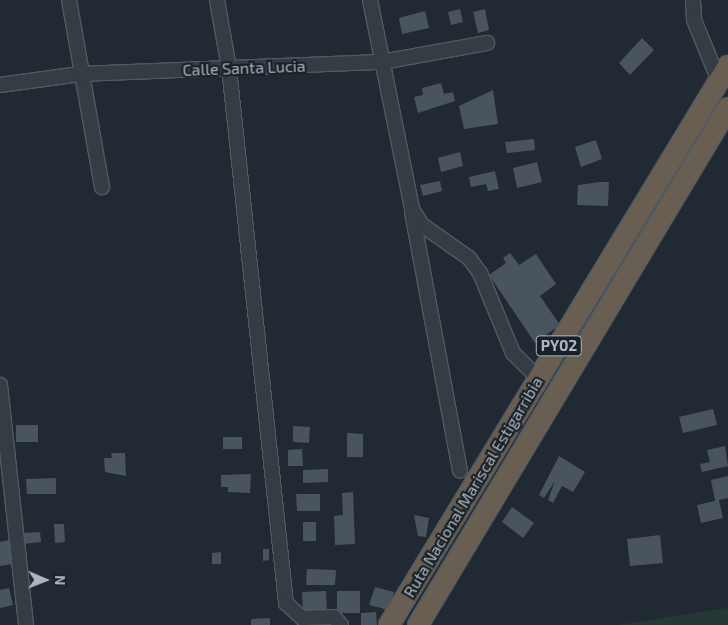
<!DOCTYPE html>
<html>
<head>
<meta charset="utf-8">
<style>
  body { margin:0 }
  #map { position:relative; width:728px; height:625px; overflow:hidden; background:#212a33; font-family:"Exo 2",sans-serif }
  div>[style] { position:absolute }
  .green>* { inset:0; background:#263836 }
  .building>* { inset:0; background:#49545f }
  .roads { filter:drop-shadow(1px 0 #515a62) drop-shadow(-1px 0 #515a62) drop-shadow(0 1px #515a62) drop-shadow(0 -1px #515a62) }
  .minor>* { height:14px; margin:-7px; padding:0 7px; transform-origin:7px; border-radius:7px; background:#343c44 }
  .highway>* { height:20px; margin:-10px; padding:0 10px; transform-origin:10px; border-radius:10px; background:#695e52 }
  span { translate:-50% -50%; white-space:nowrap; text-align:center; line-height:1.15; -webkit-text-stroke:4.5px #192128; paint-order:stroke }
  .shield-label span { padding:1px 4px; background:#192128; border:1px solid; border-radius:4px; -webkit-text-stroke-width:0 }
  .shield-label { font-size:15px; color:#aeb7c1; font-weight:700 }
  .street-label { font-size:16px; color:#aeb7c1 }
  .north { position:absolute; left:20px; top:555px; width:50px; height:50px; -webkit-text-stroke:4px #192128; paint-order:stroke; rotate:91deg; font-size:14px; font-weight:700; line-height:20px; text-align:center; color:#aeb7c1 }
  .north::after { content:''; display:block; margin:auto; width:18px; height:22px; background:#aeb7c1; clip-path:polygon(50% 0,100% 100%,50% 72%,0 100%) }
</style>
</head>
<body>
<div id="map">
  <div class="green">
    <div style="clip-path:polygon(728px 608px,728px 625px,618px 625px)"></div>
  </div>
  <div class="building">
    <div style="clip-path:polygon(460px 9px,463px 22px,451px 25px,448px 12px)"></div>
    <div style="clip-path:polygon(485px 9px,489px 30px,478px 33px,473px 12px)"></div>
    <div style="clip-path:polygon(425px 11px,429px 28px,402px 34px,399px 18px)"></div>
    <div style="clip-path:polygon(642px 38px,654px 50px,630px 75px,619px 63px)"></div>
    <div style="clip-path:polygon(441px 83px,444px 94px,453px 92px,455px 101px,418px 113px,414px 97px,423px 95px,422px 88px)"></div>
    <div style="clip-path:polygon(493px 90px,498px 124px,464px 129px,459px 106px)"></div>
    <div style="clip-path:polygon(534px 139px,535px 150px,507px 153px,505px 142px)"></div>
    <div style="clip-path:polygon(596px 140px,602px 159px,581px 167px,575px 147px)"></div>
    <div style="clip-path:polygon(460px 152px,463px 166px,441px 172px,438px 158px)"></div>
    <div style="clip-path:polygon(537px 162px,542px 182px,517px 188px,513px 168px)"></div>
    <div style="clip-path:polygon(495px 171px,499px 189px,488px 191px,486px 184px,471px 187px,469px 177px)"></div>
    <div style="clip-path:polygon(440px 181px,442px 191px,423px 196px,420px 185px)"></div>
    <div style="clip-path:polygon(600px 182px,609px 182px,608px 206px,577px 205px,578px 185px)"></div>
    <div style="clip-path:polygon(510px 253px,519px 265px,536px 254px,556px 284px,540px 296px,560px 325px,535px 343px,489px 275px,506px 263px,503px 258px)"></div>
    <div style="clip-path:polygon(713px 409px,717px 425px,683px 433px,679px 417px)"></div>
    <div style="clip-path:polygon(16px 425px,38px 425px,38px 442px,16px 442px)"></div>
    <div style="clip-path:polygon(293px 426px,310px 427px,309px 443px,293px 442px)"></div>
    <div style="clip-path:polygon(347px 433px,363px 434px,363px 457px,347px 457px)"></div>
    <div style="clip-path:polygon(223px 437px,242px 437px,242px 449px,223px 449px)"></div>
    <div style="clip-path:polygon(725px 446px,728px 466px,702px 472px,700px 464px,710px 462px,707px 450px)"></div>
    <div style="clip-path:polygon(302px 449px,303px 466px,288px 466px,288px 450px)"></div>
    <div style="clip-path:polygon(111px 453px,125px 453px,126px 476px,105px 472px,104px 458px,112px 458px)"></div>
    <div style="clip-path:polygon(559px 456px,585px 472px,573px 492px,562px 486px,553px 503px,548px 500px,555px 481px,544px 498px,539px 495px)"></div>
    <div style="clip-path:polygon(328px 469px,328px 482px,303px 483px,303px 470px)"></div>
    <div style="clip-path:polygon(251px 474px,250px 493px,228px 492px,228px 487px,221px 487px,221px 475px)"></div>
    <div style="clip-path:polygon(728px 476px,728px 498px,719px 500px,723px 518px,701px 523px,697px 505px,715px 501px,711px 480px)"></div>
    <div style="clip-path:polygon(56px 478px,56px 494px,27px 494px,26px 479px)"></div>
    <div style="clip-path:polygon(353px 492px,355px 544px,335px 545px,334px 516px,343px 515px,342px 493px)"></div>
    <div style="clip-path:polygon(296px 494px,320px 494px,320px 511px,297px 511px)"></div>
    <div style="clip-path:polygon(512px 507px,534px 523px,523px 538px,502px 522px)"></div>
    <div style="clip-path:polygon(414px 515px,429px 518px,426px 537px,418px 536px)"></div>
    <div style="clip-path:polygon(303px 522px,316px 522px,316px 541px,303px 541px)"></div>
    <div style="clip-path:polygon(54px 524px,64px 524px,65px 542px,55px 543px)"></div>
    <div style="clip-path:polygon(40px 532px,41px 542px,24px 544px,23px 533px)"></div>
    <div style="clip-path:polygon(660px 535px,663px 563px,630px 566px,627px 539px)"></div>
    <div style="clip-path:polygon(9px 540px,13px 564px,0 566px,0 542px)"></div>
    <div style="clip-path:polygon(263px 549px,269px 549px,269px 560px,263px 561px)"></div>
    <div style="clip-path:polygon(221px 552px,221px 564px,212px 564px,212px 553px)"></div>
    <div style="clip-path:polygon(307px 569px,336px 570px,335px 585px,306px 585px)"></div>
    <div style="clip-path:polygon(375px 587px,394px 592px,389px 610px,369px 605px)"></div>
    <div style="clip-path:polygon(9px 588px,13px 605px,0 608px,0 590px)"></div>
    <div style="clip-path:polygon(326px 591px,327px 613px,303px 613px,302px 592px)"></div>
    <div style="clip-path:polygon(337px 591px,360px 591px,360px 613px,337px 613px)"></div>
    <div style="clip-path:polygon(376px 612px,377px 625px,361px 625px,361px 613px)"></div>
    <div style="clip-path:polygon(270px 618px,270px 625px,251px 625px,251px 619px)"></div>
  </div>
  <div class="roads">
    <div class="minor">
      <div style="left:69px;top:0;width:190px;rotate:80deg"></div>
      <div style="left:217px;top:0;width:69px;rotate:80deg"></div>
      <div style="left:229px;top:68px;width:538px;rotate:83.92deg"></div>
      <div style="left:286px;top:603px;width:22px;rotate:43deg"></div>
      <div style="left:302px;top:618px;width:32px;rotate:-2deg"></div>
      <div style="left:334px;top:617px;width:11px;rotate:49deg"></div>
      <div style="left:370px;top:0;width:213px;rotate:78.6deg"></div>
      <div style="left:412px;top:209px;width:19px;rotate:58deg"></div>
      <div style="left:422px;top:225px;width:57px;rotate:35.1deg"></div>
      <div style="left:469px;top:258px;width:19px;rotate:54deg"></div>
      <div style="left:480px;top:273px;width:87px;rotate:67.6deg"></div>
      <div style="left:513px;top:353px;width:37px;rotate:45deg"></div>
      <div style="left:693px;top:0;width:20px;rotate:87deg"></div>
      <div style="left:694px;top:20px;width:66px;rotate:67.7deg"></div>
      <div style="left:0;top:85px;width:81px;rotate:-7.8deg"></div>
      <div style="left:80px;top:74px;width:302px;rotate:-2.3deg"></div>
      <div style="left:382px;top:62px;width:107px;rotate:-10.3deg"></div>
      <div style="left:412px;top:212px;width:263px;rotate:79.5deg"></div>
      <div style="left:0;top:385px;width:241px;rotate:83.8deg"></div>
    </div>
    <div class="highway">
      <div style="left:389px;top:625px;width:654px;rotate:-58.77deg"></div>
      <div style="left:418px;top:625px;width:603px;rotate:-59.05deg"></div>
    </div>
  </div>
  <div class="shield-label">
    <span style="left:559px;top:346px">PY02</span>
  </div>
  <div class="street-label">
    <span style="left:244px;top:68px;rotate:-2deg">Calle Santa Lucia</span>
    <span style="left:473px;top:487px;rotate:-59deg">Ruta Nacional Mariscal Estigarribia</span>
  </div>
  <div class="north">N</div>
</div>
</body>
</html>
